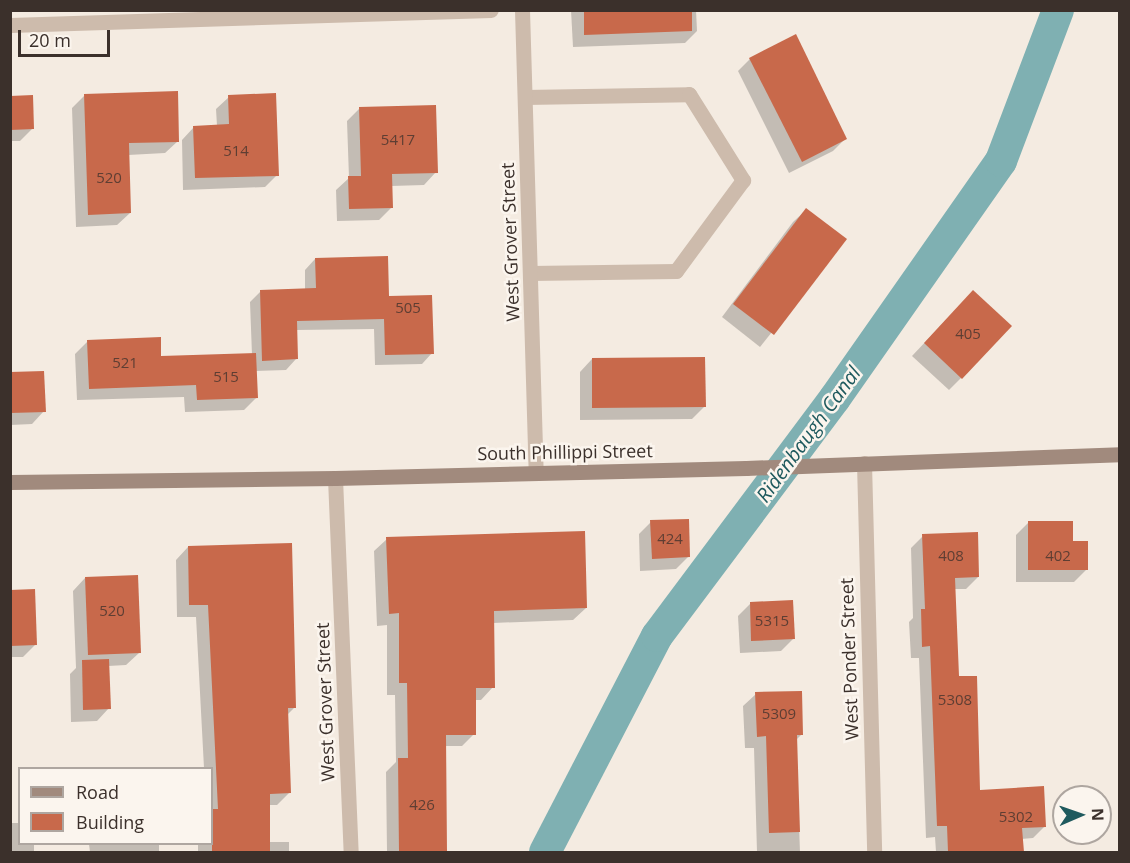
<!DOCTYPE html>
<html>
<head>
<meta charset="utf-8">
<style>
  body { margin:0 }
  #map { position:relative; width:1130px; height:863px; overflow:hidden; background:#f4ebe1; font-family:"Open Sans",sans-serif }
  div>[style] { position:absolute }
  .shadow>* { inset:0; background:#0003 }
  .canal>* { height:32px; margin:-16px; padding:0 16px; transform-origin:16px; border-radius:16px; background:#7fb0b2 }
  .building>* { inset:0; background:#c8694b }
  .lane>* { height:15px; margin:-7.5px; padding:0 7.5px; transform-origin:7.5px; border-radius:7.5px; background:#cdbbac }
  .street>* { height:15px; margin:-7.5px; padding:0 7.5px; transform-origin:7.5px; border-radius:7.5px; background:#cdbbac }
  .secondary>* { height:15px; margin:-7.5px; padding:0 7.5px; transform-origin:7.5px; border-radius:7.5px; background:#a18a7d }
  span { translate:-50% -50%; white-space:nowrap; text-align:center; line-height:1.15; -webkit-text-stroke:5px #fbf5ee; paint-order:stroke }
  .number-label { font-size:15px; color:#5e3e33 }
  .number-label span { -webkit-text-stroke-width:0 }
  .street-label { font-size:18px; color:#3b302b }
  .water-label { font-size:20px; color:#1f5a5e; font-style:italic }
  .frame { position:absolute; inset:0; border:12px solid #3b302b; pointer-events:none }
  .legend { position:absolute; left:18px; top:767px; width:195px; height:78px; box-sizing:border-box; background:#fbf5ee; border:2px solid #aea6a0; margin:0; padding:8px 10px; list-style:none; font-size:18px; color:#3b302b }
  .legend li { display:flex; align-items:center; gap:12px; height:30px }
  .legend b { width:30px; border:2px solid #aea6a0 }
  .north { position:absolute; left:1052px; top:785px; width:60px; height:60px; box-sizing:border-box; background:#fbf5ee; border:2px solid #aea6a0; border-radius:50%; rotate:88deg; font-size:16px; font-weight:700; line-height:24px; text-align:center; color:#3b302b }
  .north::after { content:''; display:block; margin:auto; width:21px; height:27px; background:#1f5a5e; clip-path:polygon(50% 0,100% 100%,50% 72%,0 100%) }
  .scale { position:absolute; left:18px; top:30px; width:92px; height:27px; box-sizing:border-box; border:3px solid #3b302b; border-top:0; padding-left:8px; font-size:18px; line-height:21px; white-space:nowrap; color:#3b302b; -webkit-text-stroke:4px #fbf5ee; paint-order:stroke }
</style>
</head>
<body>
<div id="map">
  <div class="shadow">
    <div style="clip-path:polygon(571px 10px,696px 10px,697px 31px,685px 43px,573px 47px)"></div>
    <div style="clip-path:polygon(750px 59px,845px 139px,833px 151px,789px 173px,738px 71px)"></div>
    <div style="clip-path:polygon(85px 95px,178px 141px,165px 153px,128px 155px,130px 213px,117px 225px,76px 227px,72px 108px)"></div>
    <div style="clip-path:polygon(229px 97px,277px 175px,265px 187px,183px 190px,182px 140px,194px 127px,217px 126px,216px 109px)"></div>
    <div style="clip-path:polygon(10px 98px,33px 128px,20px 141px,10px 141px)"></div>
    <div style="clip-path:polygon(359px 109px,436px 172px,424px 185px,391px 186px,392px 207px,379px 220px,337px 221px,336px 190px,349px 178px,347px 121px)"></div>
    <div style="clip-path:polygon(806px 210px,845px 240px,760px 347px,722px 317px,793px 222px)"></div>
    <div style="clip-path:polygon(315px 259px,388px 297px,432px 353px,422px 364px,375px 365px,374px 329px,296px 330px,296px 359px,286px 370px,255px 371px,256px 398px,244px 410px,185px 412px,184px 397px,77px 400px,75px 354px,88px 341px,160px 358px,252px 355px,250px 302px,261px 291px,305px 290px,305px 270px)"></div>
    <div style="clip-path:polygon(961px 304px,961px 378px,949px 390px,912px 356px)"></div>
    <div style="clip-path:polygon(592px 359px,704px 407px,692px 419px,580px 420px,580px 372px)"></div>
    <div style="clip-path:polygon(10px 374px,44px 411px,32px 424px,10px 425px)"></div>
    <div style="clip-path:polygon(651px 522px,688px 557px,676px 569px,640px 571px,639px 534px)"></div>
    <div style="clip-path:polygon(1028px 523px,1071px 543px,1087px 569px,1074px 582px,1016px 582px,1016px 535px)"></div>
    <div style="clip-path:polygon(923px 536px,978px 577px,966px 589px,954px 589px,957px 678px,978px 792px,1045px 826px,1033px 838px,1021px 839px,1022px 852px,936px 852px,935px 837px,926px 838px,919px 658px,911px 658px,909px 622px,913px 618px,911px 548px)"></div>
    <div style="clip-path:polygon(387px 539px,586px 608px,573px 620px,493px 623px,493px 687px,481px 700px,474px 700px,474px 734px,462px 746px,444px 746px,446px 852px,387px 852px,386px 772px,396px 762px,395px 695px,387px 695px,387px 625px,377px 626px,374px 551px)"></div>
    <div style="clip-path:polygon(188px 547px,294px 708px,287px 715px,290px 792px,277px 805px,269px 805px,269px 842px,289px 842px,289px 852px,198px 852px,198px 844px,212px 844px,212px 768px,204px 768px,196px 617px,177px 617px,176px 560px)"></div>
    <div style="clip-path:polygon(85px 578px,139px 653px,126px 665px,108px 666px,109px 708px,97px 721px,71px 722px,70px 674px,76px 668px,73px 591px)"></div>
    <div style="clip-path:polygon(10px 591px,36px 644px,23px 657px,10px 657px)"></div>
    <div style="clip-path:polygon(751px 603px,793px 639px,781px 651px,740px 653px,738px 616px)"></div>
    <div style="clip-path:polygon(756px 694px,802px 734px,796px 740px,800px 852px,757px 852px,754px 748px,745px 748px,743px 706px)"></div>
    <div style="clip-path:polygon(10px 823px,20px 823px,20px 844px,34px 844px,34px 852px,10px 852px)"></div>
    <div style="clip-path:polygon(89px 844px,159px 844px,159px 852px,90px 852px)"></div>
  </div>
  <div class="canal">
    <div style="left:545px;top:852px;width:243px;rotate:-62.6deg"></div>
    <div style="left:657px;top:636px;width:297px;rotate:-53.2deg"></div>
    <div style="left:835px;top:398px;width:289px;rotate:-55deg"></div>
    <div style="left:1001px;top:161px;width:161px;rotate:-69.3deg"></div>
  </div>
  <div class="building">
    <div style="clip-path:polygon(584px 10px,692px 10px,692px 31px,584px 35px)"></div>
    <div style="clip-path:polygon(796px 34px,847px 139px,802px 162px,749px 58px)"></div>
    <div style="clip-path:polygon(178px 91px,179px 142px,129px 143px,131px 213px,88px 215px,84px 94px)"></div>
    <div style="clip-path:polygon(276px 93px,279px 176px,195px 178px,193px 126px,229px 124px,228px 95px)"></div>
    <div style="clip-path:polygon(33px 95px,34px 129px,10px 130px,10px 96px)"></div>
    <div style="clip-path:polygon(436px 105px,438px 173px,392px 174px,393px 208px,349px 209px,348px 176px,361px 176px,359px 107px)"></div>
    <div style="clip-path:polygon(806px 208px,847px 239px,774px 335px,733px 304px)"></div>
    <div style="clip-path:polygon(388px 256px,389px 296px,432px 295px,434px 354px,385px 355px,384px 319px,297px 321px,298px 359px,262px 361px,260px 290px,316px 288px,315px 258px)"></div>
    <div style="clip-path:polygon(973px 290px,1012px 326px,962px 379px,924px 343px)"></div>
    <div style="clip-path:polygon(161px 337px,161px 356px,256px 353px,258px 398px,197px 400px,196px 385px,89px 389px,87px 340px)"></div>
    <div style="clip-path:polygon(705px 357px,706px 407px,592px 408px,592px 358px)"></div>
    <div style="clip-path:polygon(44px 371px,46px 412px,10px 413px,10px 372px)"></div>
    <div style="clip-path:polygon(689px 519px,690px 557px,652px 559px,650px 520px)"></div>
    <div style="clip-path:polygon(1028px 521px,1073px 521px,1073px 541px,1088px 541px,1088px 570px,1028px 570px)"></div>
    <div style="clip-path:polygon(585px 531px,587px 608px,494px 611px,495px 688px,476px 688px,476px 735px,446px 735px,447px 852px,399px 852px,398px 758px,408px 758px,407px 683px,399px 683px,399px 613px,389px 614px,386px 537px)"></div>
    <div style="clip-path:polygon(978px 532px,979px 577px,955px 578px,959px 676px,977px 676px,980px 790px,1044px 786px,1046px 827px,1022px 828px,1024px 852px,948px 852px,947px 826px,937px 826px,930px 646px,922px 647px,921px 609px,925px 609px,922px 534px)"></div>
    <div style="clip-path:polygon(292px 543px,296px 708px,288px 708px,291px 793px,270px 794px,270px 852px,212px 852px,212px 809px,218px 809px,208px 605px,189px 605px,188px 546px)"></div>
    <div style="clip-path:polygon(138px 575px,141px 653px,88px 655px,85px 577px)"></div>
    <div style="clip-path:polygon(35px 589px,37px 645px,10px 646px,10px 590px)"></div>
    <div style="clip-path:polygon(793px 600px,795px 639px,751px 641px,750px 602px)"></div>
    <div style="clip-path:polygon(109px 659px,111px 709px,83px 710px,82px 660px)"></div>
    <div style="clip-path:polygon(802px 691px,803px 735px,797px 735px,800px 832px,769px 833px,766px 736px,757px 737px,755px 692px)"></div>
  </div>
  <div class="lane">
    <div style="left:525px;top:97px;width:164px;rotate:-1deg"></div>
    <div style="left:689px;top:94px;width:102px;rotate:57.9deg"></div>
    <div style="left:743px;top:180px;width:113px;rotate:126.4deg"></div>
    <div style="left:676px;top:271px;width:146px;rotate:179.2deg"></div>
  </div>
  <div class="street">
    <div style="left:522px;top:10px;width:462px;rotate:88.3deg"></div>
    <div style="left:10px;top:25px;width:481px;rotate:-1.8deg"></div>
    <div style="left:864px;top:463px;width:389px;rotate:88.5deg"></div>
    <div style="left:335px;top:478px;width:374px;rotate:87.6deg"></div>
  </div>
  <div class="secondary">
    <div style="left:10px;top:482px;width:325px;rotate:-0.7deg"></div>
    <div style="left:335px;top:478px;width:411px;rotate:-1.4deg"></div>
    <div style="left:746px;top:468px;width:374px;rotate:-2.1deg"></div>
  </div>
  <div class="number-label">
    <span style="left:398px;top:140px">5417</span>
    <span style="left:236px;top:151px">514</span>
    <span style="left:109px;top:178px">520</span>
    <span style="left:408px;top:308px">505</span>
    <span style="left:968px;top:334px">405</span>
    <span style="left:125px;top:363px">521</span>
    <span style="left:226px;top:377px">515</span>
    <span style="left:670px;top:539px">424</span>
    <span style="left:951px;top:556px">408</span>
    <span style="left:1058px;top:556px">402</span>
    <span style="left:112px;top:611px">520</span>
    <span style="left:772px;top:621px">5315</span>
    <span style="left:955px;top:700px">5308</span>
    <span style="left:779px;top:714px">5309</span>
    <span style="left:422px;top:805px">426</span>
    <span style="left:1016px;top:817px">5302</span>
  </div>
  <div class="street-label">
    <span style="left:510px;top:242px;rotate:-92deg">West Grover Street</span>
    <span style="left:565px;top:452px;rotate:-1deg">South Phillippi Street</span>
    <span style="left:849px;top:659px;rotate:-92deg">West Ponder Street</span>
    <span style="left:325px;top:702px;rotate:-92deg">West Grover Street</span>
  </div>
  <div class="water-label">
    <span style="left:808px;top:434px;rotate:-54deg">Ridenbaugh Canal</span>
  </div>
  <div class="frame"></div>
  <ul class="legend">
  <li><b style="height:8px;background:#a18a7d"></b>Road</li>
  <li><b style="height:16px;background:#c8694b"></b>Building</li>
  </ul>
  <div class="north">N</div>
  <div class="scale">20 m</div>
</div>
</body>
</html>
